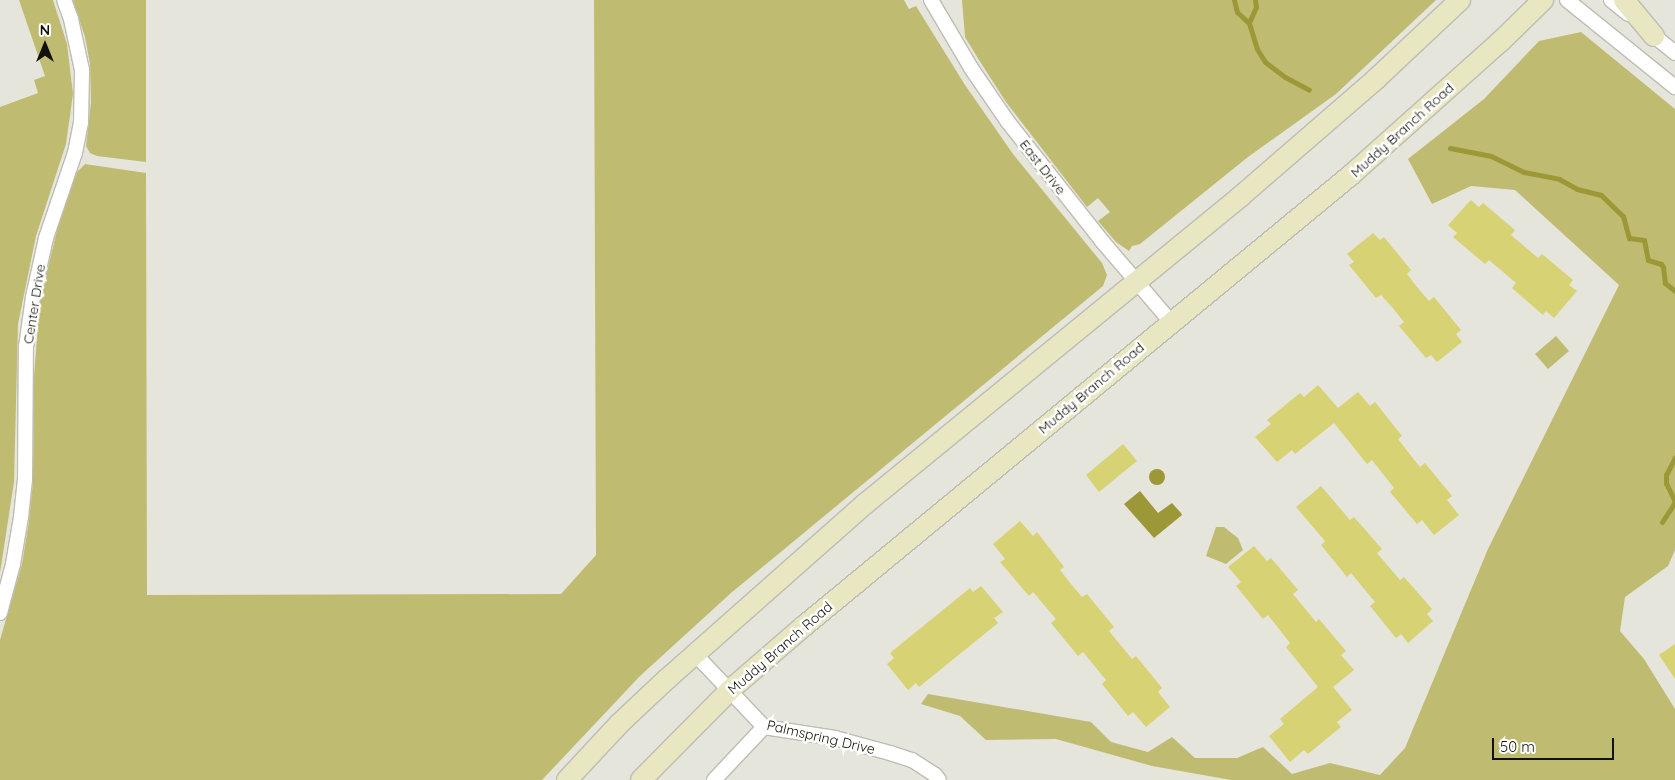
<!DOCTYPE html>
<html>
<head>
<meta charset="utf-8">
<style>
  body { margin:0 }
  #map { position:relative; width:1675px; height:780px; overflow:hidden; background:#e5e5dc; font-family:Quicksand,sans-serif }
  div>[style] { position:absolute }
  .green>* { inset:0; background:#bfbc71 }
  .water>* { inset:0; background:#9d9837 }
  .round { border-radius:50% }
  .stream>* { height:5px; margin:-2.5px; padding:0 2.5px; transform-origin:2.5px; border-radius:2.5px; background:#9d9837 }
  .building>* { inset:0; background:#d7d273 }
  .roads { filter:drop-shadow(1px 0 #bdbdb4) drop-shadow(-1px 0 #bdbdb4) drop-shadow(0 1px #bdbdb4) drop-shadow(0 -1px #bdbdb4) }
  .street>* { height:14px; margin:-7px; padding:0 7px; transform-origin:7px; border-radius:7px; background:#fff }
  .secondary>* { height:20px; margin:-10px; padding:0 10px; transform-origin:10px; border-radius:10px; background:#e9e7c1 }
  span { translate:-50% -50%; white-space:nowrap; text-align:center; line-height:1.15; -webkit-text-stroke:5px #fffffe; paint-order:stroke }
  .street-label { font-size:14px; color:#10100d }
  .north { position:absolute; left:20px; top:20px; width:50px; height:50px; -webkit-text-stroke:4px #fffffe; paint-order:stroke; rotate:0deg; font-size:14px; font-weight:700; line-height:20px; text-align:center; color:#10100d }
  .north::after { content:''; display:block; margin:auto; width:18px; height:22px; background:#10100d; clip-path:polygon(50% 0,100% 100%,50% 72%,0 100%) }
  .scale { position:absolute; left:1492px; top:738px; width:122px; height:22px; box-sizing:border-box; border:2px solid #10100d; border-top:0; padding-left:6px; font-size:15px; line-height:18px; white-space:nowrap; color:#10100d; -webkit-text-stroke:4px #fffffe; paint-order:stroke }
</style>
</head>
<body>
<div id="map">
  <div class="green">
    <div style="clip-path:polygon(19px 0,53px 0,67px 44px,73px 94px,66px 144px,36px 236px,18px 324px,14px 482px,0 573px,0 107px,38px 93px,34px 80px,45px 76px)"></div>
    <div style="clip-path:polygon(73px 0,146px 0,146px 162px,97px 156px,90px 153px,86px 146px,91px 102px,90px 64px,85px 37px)"></div>
    <div style="clip-path:polygon(594px 0,904px 0,909px 9px,916px 6px,965px 85px,1013px 154px,1102px 263px,1107px 275px,1103px 286px,731px 593px,640px 676px,542px 780px,0 780px,0 640px,22px 564px,29px 521px,33px 482px,34px 376px,40px 301px,59px 222px,76px 173px,85px 164px,146px 173px,147px 595px,561px 594px,596px 555px)"></div>
    <div style="clip-path:polygon(962px 0,1436px 0,1336px 94px,1248px 157px,1140px 244px,1132px 246px,1129px 251px,1116px 242px,1098px 221px,1110px 212px,1098px 198px,1087px 207px,1006px 102px,979px 60px,965px 37px)"></div>
    <div style="clip-path:polygon(1581px 32px,1675px 109px,1675px 550px,1668px 566px,1625px 597px,1620px 631px,1644px 659px,1675px 709px,1675px 780px,1231px 780px,1152px 766px,1056px 739px,986px 740px,960px 716px,921px 704px,928px 694px,1091px 722px,1111px 742px,1148px 752px,1172px 737px,1195px 758px,1237px 758px,1263px 747px,1292px 774px,1330px 763px,1380px 775px,1405px 748px,1488px 549px,1619px 285px,1515px 190px,1471px 186px,1432px 204px,1408px 159px,1484px 99px,1539px 41px)"></div>
    <div style="clip-path:polygon(1556px 336px,1569px 351px,1548px 369px,1535px 354px)"></div>
    <div style="clip-path:polygon(1216px 527px,1224px 527px,1238px 538px,1243px 550px,1226px 564px,1206px 556px)"></div>
  </div>
  <div class="water">
    <div class="round" style="left:1149px;top:469px;width:16px;height:16px"></div>
    <div style="clip-path:polygon(1140px 491px,1158px 513px,1172px 503px,1181px 513px,1182px 515px,1154px 538px,1124px 504px)"></div>
  </div>
  <div class="stream">
    <div style="left:1234px;top:0;width:12px;rotate:76deg"></div>
    <div style="left:1237px;top:12px;width:16px;rotate:43deg"></div>
    <div style="left:1255px;top:0;width:7px;rotate:82deg"></div>
    <div style="left:1256px;top:7px;width:17px;rotate:114deg"></div>
    <div style="left:1249px;top:23px;width:27px;rotate:73deg"></div>
    <div style="left:1257px;top:49px;width:15px;rotate:58deg"></div>
    <div style="left:1265px;top:62px;width:25px;rotate:37deg"></div>
    <div style="left:1285px;top:77px;width:27px;rotate:28deg"></div>
    <div style="left:1450px;top:148px;width:42px;rotate:11deg"></div>
    <div style="left:1491px;top:156px;width:37px;rotate:26deg"></div>
    <div style="left:1524px;top:172px;width:36px;rotate:11deg"></div>
    <div style="left:1559px;top:179px;width:21px;rotate:29deg"></div>
    <div style="left:1577px;top:189px;width:25px;rotate:14deg"></div>
    <div style="left:1601px;top:195px;width:30px;rotate:44deg"></div>
    <div style="left:1623px;top:216px;width:23px;rotate:75deg"></div>
    <div style="left:1629px;top:238px;width:15px;rotate:8deg"></div>
    <div style="left:1644px;top:240px;width:20px;rotate:79deg"></div>
    <div style="left:1648px;top:260px;width:14px;rotate:17deg"></div>
    <div style="left:1661px;top:264px;width:4px;rotate:56deg"></div>
    <div style="left:1663px;top:267px;width:16px;rotate:83deg"></div>
    <div style="left:1665px;top:283px;width:13px;rotate:39deg"></div>
    <div style="left:1662px;top:522px;width:24px;rotate:-57deg"></div>
    <div style="left:1675px;top:502px;width:21px;rotate:-115deg"></div>
    <div style="left:1666px;top:483px;width:8px;rotate:-90deg"></div>
    <div style="left:1666px;top:475px;width:20px;rotate:-63deg"></div>
  </div>
  <div class="building">
    <div style="clip-path:polygon(1471px 200px,1479px 207px,1483px 203px,1515px 230px,1511px 235px,1524px 246px,1538px 258px,1542px 254px,1573px 280px,1569px 285px,1577px 291px,1554px 318px,1546px 311px,1543px 315px,1512px 288px,1516px 283px,1489px 260px,1485px 264px,1453px 237px,1457px 233px,1448px 225px)"></div>
    <div style="clip-path:polygon(1373px 233px,1380px 240px,1384px 237px,1411px 270px,1407px 274px,1417px 287px,1429px 301px,1434px 297px,1461px 330px,1456px 334px,1462px 342px,1437px 362px,1431px 355px,1426px 358px,1399px 326px,1404px 322px,1392px 307px,1381px 295px,1376px 298px,1349px 265px,1354px 262px,1347px 254px)"></div>
    <div style="clip-path:polygon(1318px 385px,1338px 408px,1358px 392px,1370px 406px,1375px 402px,1402px 436px,1398px 439px,1408px 452px,1420px 467px,1425px 463px,1452px 496px,1447px 500px,1459px 515px,1434px 535px,1422px 520px,1417px 524px,1390px 492px,1394px 488px,1372px 460px,1367px 464px,1334px 423px,1295px 454px,1292px 450px,1277px 462px,1255px 437px,1271px 424px,1267px 420px,1300px 393px,1304px 397px)"></div>
    <div style="clip-path:polygon(1123px 444px,1137px 461px,1099px 492px,1086px 475px)"></div>
    <div style="clip-path:polygon(1321px 486px,1350px 520px,1354px 517px,1382px 549px,1377px 553px,1400px 580px,1404px 577px,1432px 609px,1427px 614px,1433px 621px,1408px 643px,1401px 634px,1396px 638px,1370px 606px,1375px 602px,1351px 573px,1347px 577px,1321px 545px,1325px 541px,1296px 507px)"></div>
    <div style="clip-path:polygon(1020px 521px,1033px 536px,1037px 532px,1064px 567px,1060px 570px,1071px 584px,1082px 597px,1087px 594px,1114px 627px,1109px 631px,1132px 659px,1136px 656px,1162px 688px,1158px 692px,1170px 707px,1146px 727px,1133px 712px,1128px 716px,1102px 684px,1106px 680px,1083px 652px,1078px 656px,1051px 623px,1056px 619px,1033px 592px,1029px 596px,1000px 562px,1005px 559px,993px 544px)"></div>
    <div style="clip-path:polygon(1254px 546px,1267px 561px,1271px 558px,1298px 590px,1293px 594px,1316px 622px,1319px 619px,1346px 651px,1341px 655px,1354px 670px,1333px 687px,1352px 710px,1337px 722px,1341px 727px,1308px 754px,1304px 750px,1290px 762px,1269px 736px,1284px 724px,1280px 719px,1318px 687px,1286px 647px,1290px 643px,1268px 615px,1263px 619px,1236px 586px,1241px 582px,1228px 567px)"></div>
    <div style="clip-path:polygon(981px 586px,1003px 612px,994px 618px,998px 623px,919px 687px,916px 683px,908px 690px,887px 664px,894px 658px,890px 653px,970px 588px,973px 592px)"></div>
    <div style="clip-path:polygon(1675px 644px,1675px 679px,1659px 655px)"></div>
  </div>
  <div class="roads">
    <div class="street">
      <div style="left:931px;top:0;width:79px;rotate:59.5deg"></div>
      <div style="left:971px;top:68px;width:65px;rotate:55.6deg"></div>
      <div style="left:1008px;top:122px;width:152px;rotate:51.7deg"></div>
      <div style="left:1102px;top:241px;width:106px;rotate:49.6deg"></div>
      <div style="left:1567px;top:0;width:139px;rotate:38.9deg"></div>
      <div style="left:1611px;top:0;width:22px;rotate:39deg"></div>
      <div style="left:1648px;top:31px;width:35px;rotate:39deg"></div>
      <div style="left:0;top:613px;width:51px;rotate:-75.1deg"></div>
      <div style="left:13px;top:564px;width:48px;rotate:-80.3deg"></div>
      <div style="left:21px;top:517px;width:38px;rotate:-84deg"></div>
      <div style="left:25px;top:479px;width:132px;rotate:-89.6deg"></div>
      <div style="left:26px;top:347px;width:50px;rotate:-82deg"></div>
      <div style="left:33px;top:297px;width:60px;rotate:-77.6deg"></div>
      <div style="left:46px;top:238px;width:90px;rotate:-71.2deg"></div>
      <div style="left:75px;top:153px;width:31px;rotate:-79deg"></div>
      <div style="left:81px;top:123px;width:53px;rotate:-88.9deg"></div>
      <div style="left:82px;top:70px;width:52px;rotate:-102.2deg"></div>
      <div style="left:71px;top:19px;width:20px;rotate:-110deg"></div>
      <div style="left:695px;top:654px;width:100px;rotate:46.6deg"></div>
      <div style="left:764px;top:727px;width:72px;rotate:8.8deg"></div>
      <div style="left:835px;top:738px;width:57px;rotate:15.3deg"></div>
      <div style="left:890px;top:753px;width:23px;rotate:18deg"></div>
      <div style="left:912px;top:760px;width:27px;rotate:33deg"></div>
      <div style="left:935px;top:775px;width:6px;rotate:51deg"></div>
      <div style="left:714px;top:780px;width:73px;rotate:-46.7deg"></div>
    </div>
    <div class="secondary">
      <div style="left:1624px;top:0;width:47px;rotate:50.2deg"></div>
      <div style="left:567px;top:780px;width:76px;rotate:-47.1deg"></div>
      <div style="left:619px;top:724px;width:66px;rotate:-43.2deg"></div>
      <div style="left:667px;top:679px;width:264px;rotate:-41.5deg"></div>
      <div style="left:865px;top:504px;width:486px;rotate:-39.3deg"></div>
      <div style="left:1241px;top:196px;width:180px;rotate:-40.9deg"></div>
      <div style="left:1377px;top:78px;width:114px;rotate:-43.2deg"></div>
      <div style="left:641px;top:780px;width:127px;rotate:-45.3deg"></div>
      <div style="left:730px;top:690px;width:98px;rotate:-40.9deg"></div>
      <div style="left:804px;top:626px;width:709px;rotate:-39.51deg"></div>
      <div style="left:1351px;top:175px;width:201px;rotate:-41.8deg"></div>
      <div style="left:1501px;top:41px;width:59px;rotate:-44.3deg"></div>
    </div>
  </div>
  <div class="street-label">
    <span style="left:1402px;top:130px;rotate:-42deg">Muddy Branch Road</span>
    <span style="left:1043px;top:167px;rotate:52deg">East Drive</span>
    <span style="left:34px;top:304px;rotate:-81deg">Center Drive</span>
    <span style="left:1091px;top:388px;rotate:-40deg">Muddy Branch Road</span>
    <span style="left:780px;top:648px;rotate:-41deg">Muddy Branch Road</span>
    <span style="left:821px;top:737px;rotate:13deg">Palmspring Drive</span>
  </div>
  <div class="north">N</div>
  <div class="scale">50 m</div>
</div>
</body>
</html>
